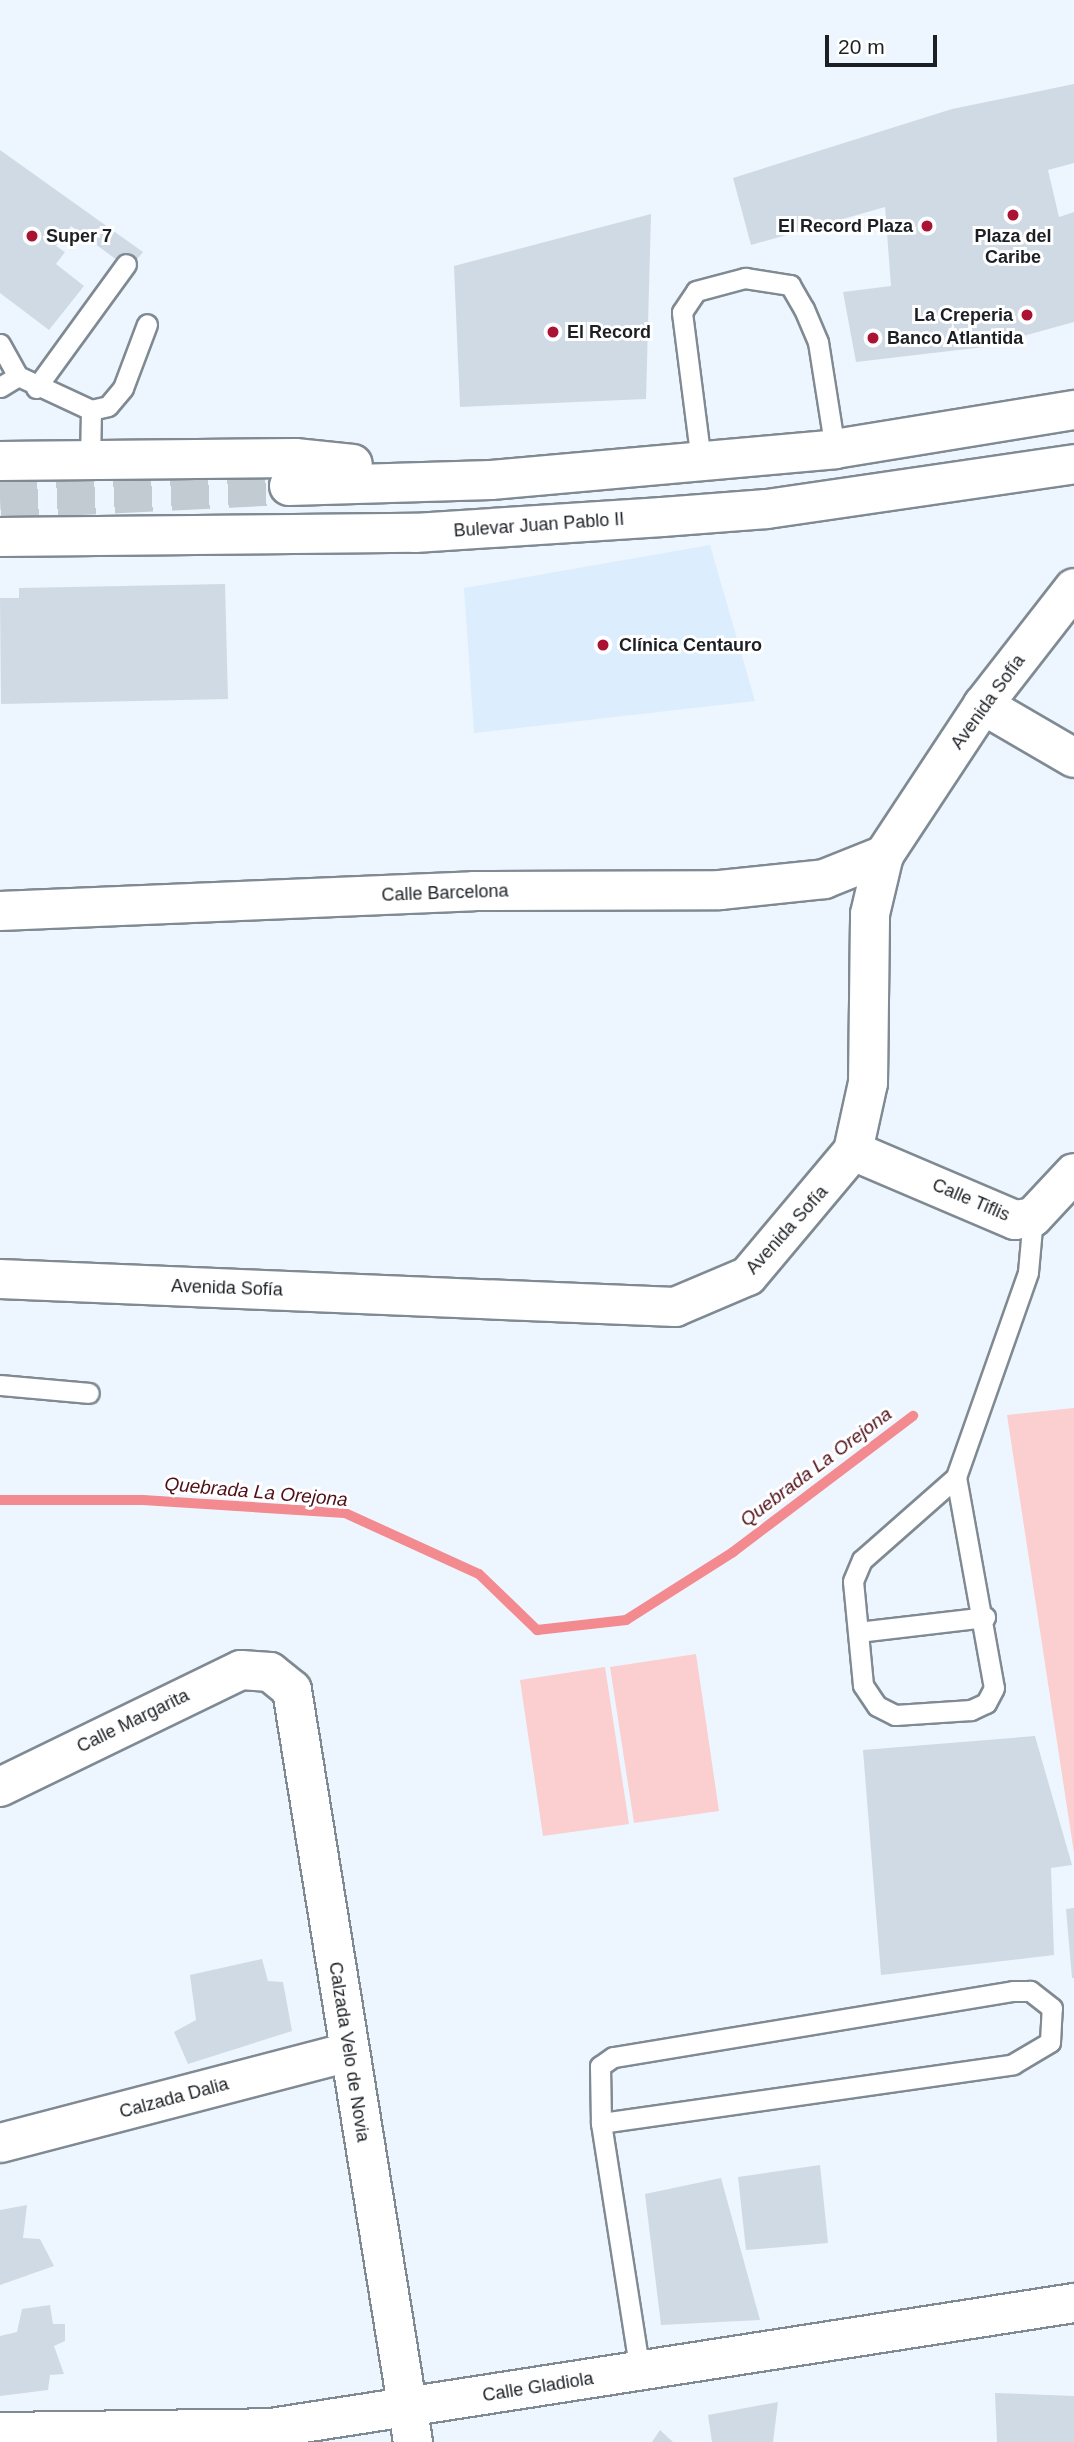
<!DOCTYPE html>
<html>
<head>
<meta charset="utf-8">
<style>
  body { margin:0 }
  #map { position:relative; width:1074px; height:2442px; overflow:hidden; background:#edf6fe; font-family:Arial,sans-serif }
  div>[style] { position:absolute }
  .built>* { inset:0; background:#dcedfd }
  .green>* { inset:0; background:#fbcecf }
  .stream>* { height:10px; margin:-5px; padding:0 5px; transform-origin:5px; border-radius:5px; background:#f38a8f }
  .building>* { inset:0; background:#cfdae5 }
  .primary-tunnel>* { height:38px; margin-top:-19px; transform-origin:0; background:repeating-linear-gradient(90deg,#c3cbd2 0 38px,transparent 0 57px) }
  .roads { filter:drop-shadow(2px 0 #808a93) drop-shadow(-2px 0 #808a93) drop-shadow(0 2px #808a93) drop-shadow(0 -2px #808a93) }
  .service>* { height:19px; margin:-9.5px; padding:0 9.5px; transform-origin:9.5px; border-radius:9.5px; background:#fff }
  .minor>* { height:38px; margin:-19px; padding:0 19px; transform-origin:19px; border-radius:19px; background:#fff }
  .primary>* { height:38px; margin:-19px; padding:0 19px; transform-origin:19px; border-radius:19px; background:#fff }
  .dots>* { width:19px; height:19px; translate:-50% -50%; box-sizing:border-box; border:4px solid #fff; border-radius:50% }
  span { translate:-50% -50%; white-space:nowrap; text-align:center; line-height:1.15; -webkit-text-stroke:6px #fff; paint-order:stroke }
  .poi-label { font-size:18px; color:#1c2024; font-weight:700 }
  .right { translate:-100% -50%; text-align:right }
  .left { translate:0 -50%; text-align:left }
  .street-label { font-size:18px; color:#1c2024 }
  .water-label { font-size:19px; color:#500f19; font-style:italic }
  .scale { position:absolute; left:825px; top:35px; width:112px; height:32px; box-sizing:border-box; border:4px solid #1c2024; border-top:0; padding-left:9px; font-size:21px; line-height:24px; white-space:nowrap; color:#1c2024; -webkit-text-stroke:5px #fff; paint-order:stroke }
</style>
</head>
<body>
<div id="map">
  <div class="built">
    <div style="clip-path:polygon(710px 545px,755px 701px,474px 733px,464px 588px)"></div>
  </div>
  <div class="green">
    <div style="clip-path:polygon(1074px 1408px,1074px 1853px,1007px 1415px)"></div>
    <div style="clip-path:polygon(696px 1654px,719px 1811px,634px 1823px,610px 1667px)"></div>
    <div style="clip-path:polygon(605px 1667px,629px 1824px,543px 1836px,520px 1680px)"></div>
  </div>
  <div class="stream">
    <div style="left:0;top:1500px;width:143px"></div>
    <div style="left:143px;top:1500px;width:202px;rotate:3.7deg"></div>
    <div style="left:345px;top:1513px;width:147px;rotate:24.5deg"></div>
    <div style="left:479px;top:1574px;width:81px;rotate:44deg"></div>
    <div style="left:537px;top:1630px;width:90px;rotate:-6.4deg"></div>
    <div style="left:626px;top:1620px;width:127px;rotate:-32.4deg"></div>
    <div style="left:733px;top:1552px;width:226px;rotate:-37.1deg"></div>
  </div>
  <div class="building">
    <div style="clip-path:polygon(1074px 84px,1074px 163px,1048px 170px,1059px 217px,1074px 212px,1074px 322px,984px 347px,856px 362px,843px 292px,891px 286px,885px 207px,751px 245px,733px 178px,952px 109px)"></div>
    <div style="clip-path:polygon(0 150px,143px 252px,129px 269px,71px 226px,56px 246px,65px 252px,56px 264px,84px 286px,49px 330px,0 293px)"></div>
    <div style="clip-path:polygon(651px 214px,646px 399px,460px 407px,454px 266px)"></div>
    <div style="clip-path:polygon(225px 584px,228px 699px,1px 704px,0 598px,19px 598px,19px 588px)"></div>
    <div style="clip-path:polygon(1035px 1736px,1072px 1865px,1051px 1868px,1054px 1955px,881px 1975px,863px 1750px)"></div>
    <div style="clip-path:polygon(1074px 1908px,1074px 1978px,1072px 1978px,1066px 1909px)"></div>
    <div style="clip-path:polygon(262px 1959px,268px 1981px,283px 1982px,292px 2031px,188px 2064px,174px 2032px,196px 2020px,190px 1975px)"></div>
    <div style="clip-path:polygon(820px 2165px,828px 2243px,746px 2250px,738px 2177px)"></div>
    <div style="clip-path:polygon(721px 2178px,760px 2320px,661px 2325px,645px 2194px)"></div>
    <div style="clip-path:polygon(27px 2205px,23px 2238px,40px 2239px,54px 2266px,0 2285px,0 2210px)"></div>
    <div style="clip-path:polygon(50px 2305px,53px 2324px,65px 2324px,65px 2341px,54px 2346px,64px 2374px,50px 2375px,48px 2390px,0 2396px,0 2336px,17px 2332px,22px 2309px)"></div>
    <div style="clip-path:polygon(995px 2393px,1074px 2396px,1074px 2442px,997px 2442px)"></div>
    <div style="clip-path:polygon(778px 2402px,773px 2442px,712px 2442px,708px 2415px)"></div>
    <div style="clip-path:polygon(660px 2430px,673px 2442px,652px 2442px)"></div>
  </div>
  <div class="primary-tunnel">
    <div style="left:0;top:500px;width:289px;rotate:-2.8deg"></div>
  </div>
  <div class="roads">
    <div class="service">
      <div style="left:0;top:344px;width:37px;rotate:61deg"></div>
      <div style="left:18px;top:376px;width:81px;rotate:25deg"></div>
      <div style="left:91px;top:410px;width:54px;rotate:91.1deg"></div>
      <div style="left:0;top:387px;width:21px;rotate:-31deg"></div>
      <div style="left:36px;top:388px;width:153px;rotate:-54deg"></div>
      <div style="left:91px;top:410px;width:17px;rotate:-13deg"></div>
      <div style="left:108px;top:406px;width:23px;rotate:-50deg"></div>
      <div style="left:123px;top:388px;width:68px;rotate:-69.4deg"></div>
      <div style="left:701px;top:461px;width:150px;rotate:-97.3deg"></div>
      <div style="left:682px;top:312px;width:25px;rotate:-56deg"></div>
      <div style="left:696px;top:291px;width:51px;rotate:-14.9deg"></div>
      <div style="left:745px;top:278px;width:46px;rotate:8.8deg"></div>
      <div style="left:790px;top:285px;width:28px;rotate:60deg"></div>
      <div style="left:804px;top:309px;width:36px;rotate:67deg"></div>
      <div style="left:818px;top:342px;width:108px;rotate:81deg"></div>
      <div style="left:0;top:1385px;width:89px;rotate:5.1deg"></div>
      <div style="left:956px;top:1477px;width:214px;rotate:79.8deg"></div>
      <div style="left:994px;top:1688px;width:17px;rotate:118deg"></div>
      <div style="left:986px;top:1703px;width:17px;rotate:155deg"></div>
      <div style="left:971px;top:1710px;width:76px;rotate:176.2deg"></div>
      <div style="left:895px;top:1715px;width:20px;rotate:-153deg"></div>
      <div style="left:877px;top:1706px;width:25px;rotate:-124deg"></div>
      <div style="left:863px;top:1685px;width:104px;rotate:-95.5deg"></div>
      <div style="left:853px;top:1581px;width:23px;rotate:-67deg"></div>
      <div style="left:862px;top:1560px;width:125px;rotate:-41.4deg"></div>
      <div style="left:956px;top:1477px;width:217px;rotate:-70.6deg"></div>
      <div style="left:1028px;top:1272px;width:55px;rotate:-84.8deg"></div>
      <div style="left:858px;top:1632px;width:128px;rotate:-6.7deg"></div>
      <div style="left:601px;top:2123px;width:416px;rotate:-8.1deg"></div>
      <div style="left:1013px;top:2064px;width:43px;rotate:-30.7deg"></div>
      <div style="left:1050px;top:2042px;width:34px;rotate:-87deg"></div>
      <div style="left:1052px;top:2008px;width:28px;rotate:-142deg"></div>
      <div style="left:1030px;top:1991px;width:17px;rotate:180deg"></div>
      <div style="left:1013px;top:1991px;width:405px;rotate:170.6deg"></div>
      <div style="left:613px;top:2057px;width:16px;rotate:145deg"></div>
      <div style="left:600px;top:2066px;width:57px;rotate:89deg"></div>
      <div style="left:601px;top:2123px;width:252px;rotate:81.1deg"></div>
    </div>
    <div class="minor">
      <div style="left:983px;top:705px;width:105px;rotate:30.2deg"></div>
      <div style="left:0;top:911px;width:474px;rotate:-2.4deg"></div>
      <div style="left:474px;top:891px;width:246px;rotate:-0.2deg"></div>
      <div style="left:720px;top:890px;width:105px;rotate:-6deg"></div>
      <div style="left:824px;top:879px;width:65px;rotate:-21.8deg"></div>
      <div style="left:853px;top:1151px;width:176px;rotate:23.1deg"></div>
      <div style="left:1015px;top:1220px;width:18px;rotate:-9deg"></div>
      <div style="left:1033px;top:1217px;width:60px;rotate:-47deg"></div>
      <div style="left:0;top:1279px;width:676px;rotate:2.38deg"></div>
      <div style="left:675px;top:1307px;width:79px;rotate:-23deg"></div>
      <div style="left:748px;top:1276px;width:163px;rotate:-50deg"></div>
      <div style="left:853px;top:1151px;width:70px;rotate:-77.6deg"></div>
      <div style="left:868px;top:1083px;width:169px;rotate:-89.3deg"></div>
      <div style="left:870px;top:914px;width:61px;rotate:-76.7deg"></div>
      <div style="left:884px;top:855px;width:180px;rotate:-56.6deg"></div>
      <div style="left:983px;top:705px;width:148px;rotate:-52.1deg"></div>
      <div style="left:0;top:1787px;width:268px;rotate:-25.9deg"></div>
      <div style="left:241px;top:1670px;width:29px;rotate:4deg"></div>
      <div style="left:270px;top:1672px;width:28px;rotate:39deg"></div>
      <div style="left:292px;top:1690px;width:762px;rotate:80.86deg"></div>
      <div style="left:0;top:2143px;width:361px;rotate:-14.6deg"></div>
      <div style="left:0;top:2432px;width:271px;rotate:-0.8deg"></div>
      <div style="left:271px;top:2428px;width:813px;rotate:-8.85deg"></div>
    </div>
    <div class="primary">
      <div style="left:0;top:461px;width:295px;rotate:-0.6deg"></div>
      <div style="left:295px;top:458px;width:58px;rotate:5.9deg"></div>
      <div style="left:289px;top:486px;width:202px;rotate:-1.7deg"></div>
      <div style="left:491px;top:480px;width:345px;rotate:-5.1deg"></div>
      <div style="left:835px;top:449px;width:242px;rotate:-9.3deg"></div>
      <div style="left:0;top:537px;width:415px;rotate:-0.6deg"></div>
      <div style="left:415px;top:533px;width:248px;rotate:-3.7deg"></div>
      <div style="left:662px;top:517px;width:105px;rotate:-4.4deg"></div>
      <div style="left:767px;top:509px;width:310px;rotate:-8.3deg"></div>
    </div>
  </div>
  <div class="dots">
    <div style="left:1013px;top:215px;background:#aa1334"></div>
    <div style="left:927px;top:226px;background:#aa1334"></div>
    <div style="left:32px;top:236px;background:#aa1334"></div>
    <div style="left:1027px;top:315px;background:#aa1334"></div>
    <div style="left:553px;top:332px;background:#aa1334"></div>
    <div style="left:873px;top:338px;background:#aa1334"></div>
    <div style="left:603px;top:645px;background:#aa1334"></div>
  </div>
  <div class="poi-label">
    <span class="right" style="left:913px;top:226px">El Record Plaza</span>
    <span class="left" style="left:46px;top:236px">Super 7</span>
    <span style="left:1013px;top:247px">Plaza del<br>Caribe</span>
    <span class="right" style="left:1013px;top:315px">La Creperia</span>
    <span class="left" style="left:567px;top:332px">El Record</span>
    <span class="left" style="left:887px;top:338px">Banco Atlantida</span>
    <span class="left" style="left:619px;top:645px">Clínica Centauro</span>
  </div>
  <div class="street-label">
    <span style="left:539px;top:525px;rotate:-4deg">Bulevar Juan Pablo II</span>
    <span style="left:988px;top:702px;rotate:-54deg">Avenida Sofía</span>
    <span style="left:445px;top:893px;rotate:-2deg">Calle Barcelona</span>
    <span style="left:971px;top:1200px;rotate:23deg">Calle Tiflis</span>
    <span style="left:787px;top:1230px;rotate:-48deg">Avenida Sofía</span>
    <span style="left:227px;top:1288px;rotate:2deg">Avenida Sofía</span>
    <span style="left:133px;top:1721px;rotate:-26deg">Calle Margarita</span>
    <span style="left:349px;top:2052px;rotate:81deg">Calzada Velo de Novia</span>
    <span style="left:174px;top:2098px;rotate:-15deg">Calzada Dalia</span>
    <span style="left:538px;top:2387px;rotate:-9deg">Calle Gladiola</span>
  </div>
  <div class="water-label">
    <span style="left:816px;top:1467px;rotate:-37deg">Quebrada La Orejona</span>
    <span style="left:256px;top:1492px;rotate:5deg">Quebrada La Orejona</span>
  </div>
  <div class="scale">20 m</div>
</div>
</body>
</html>
